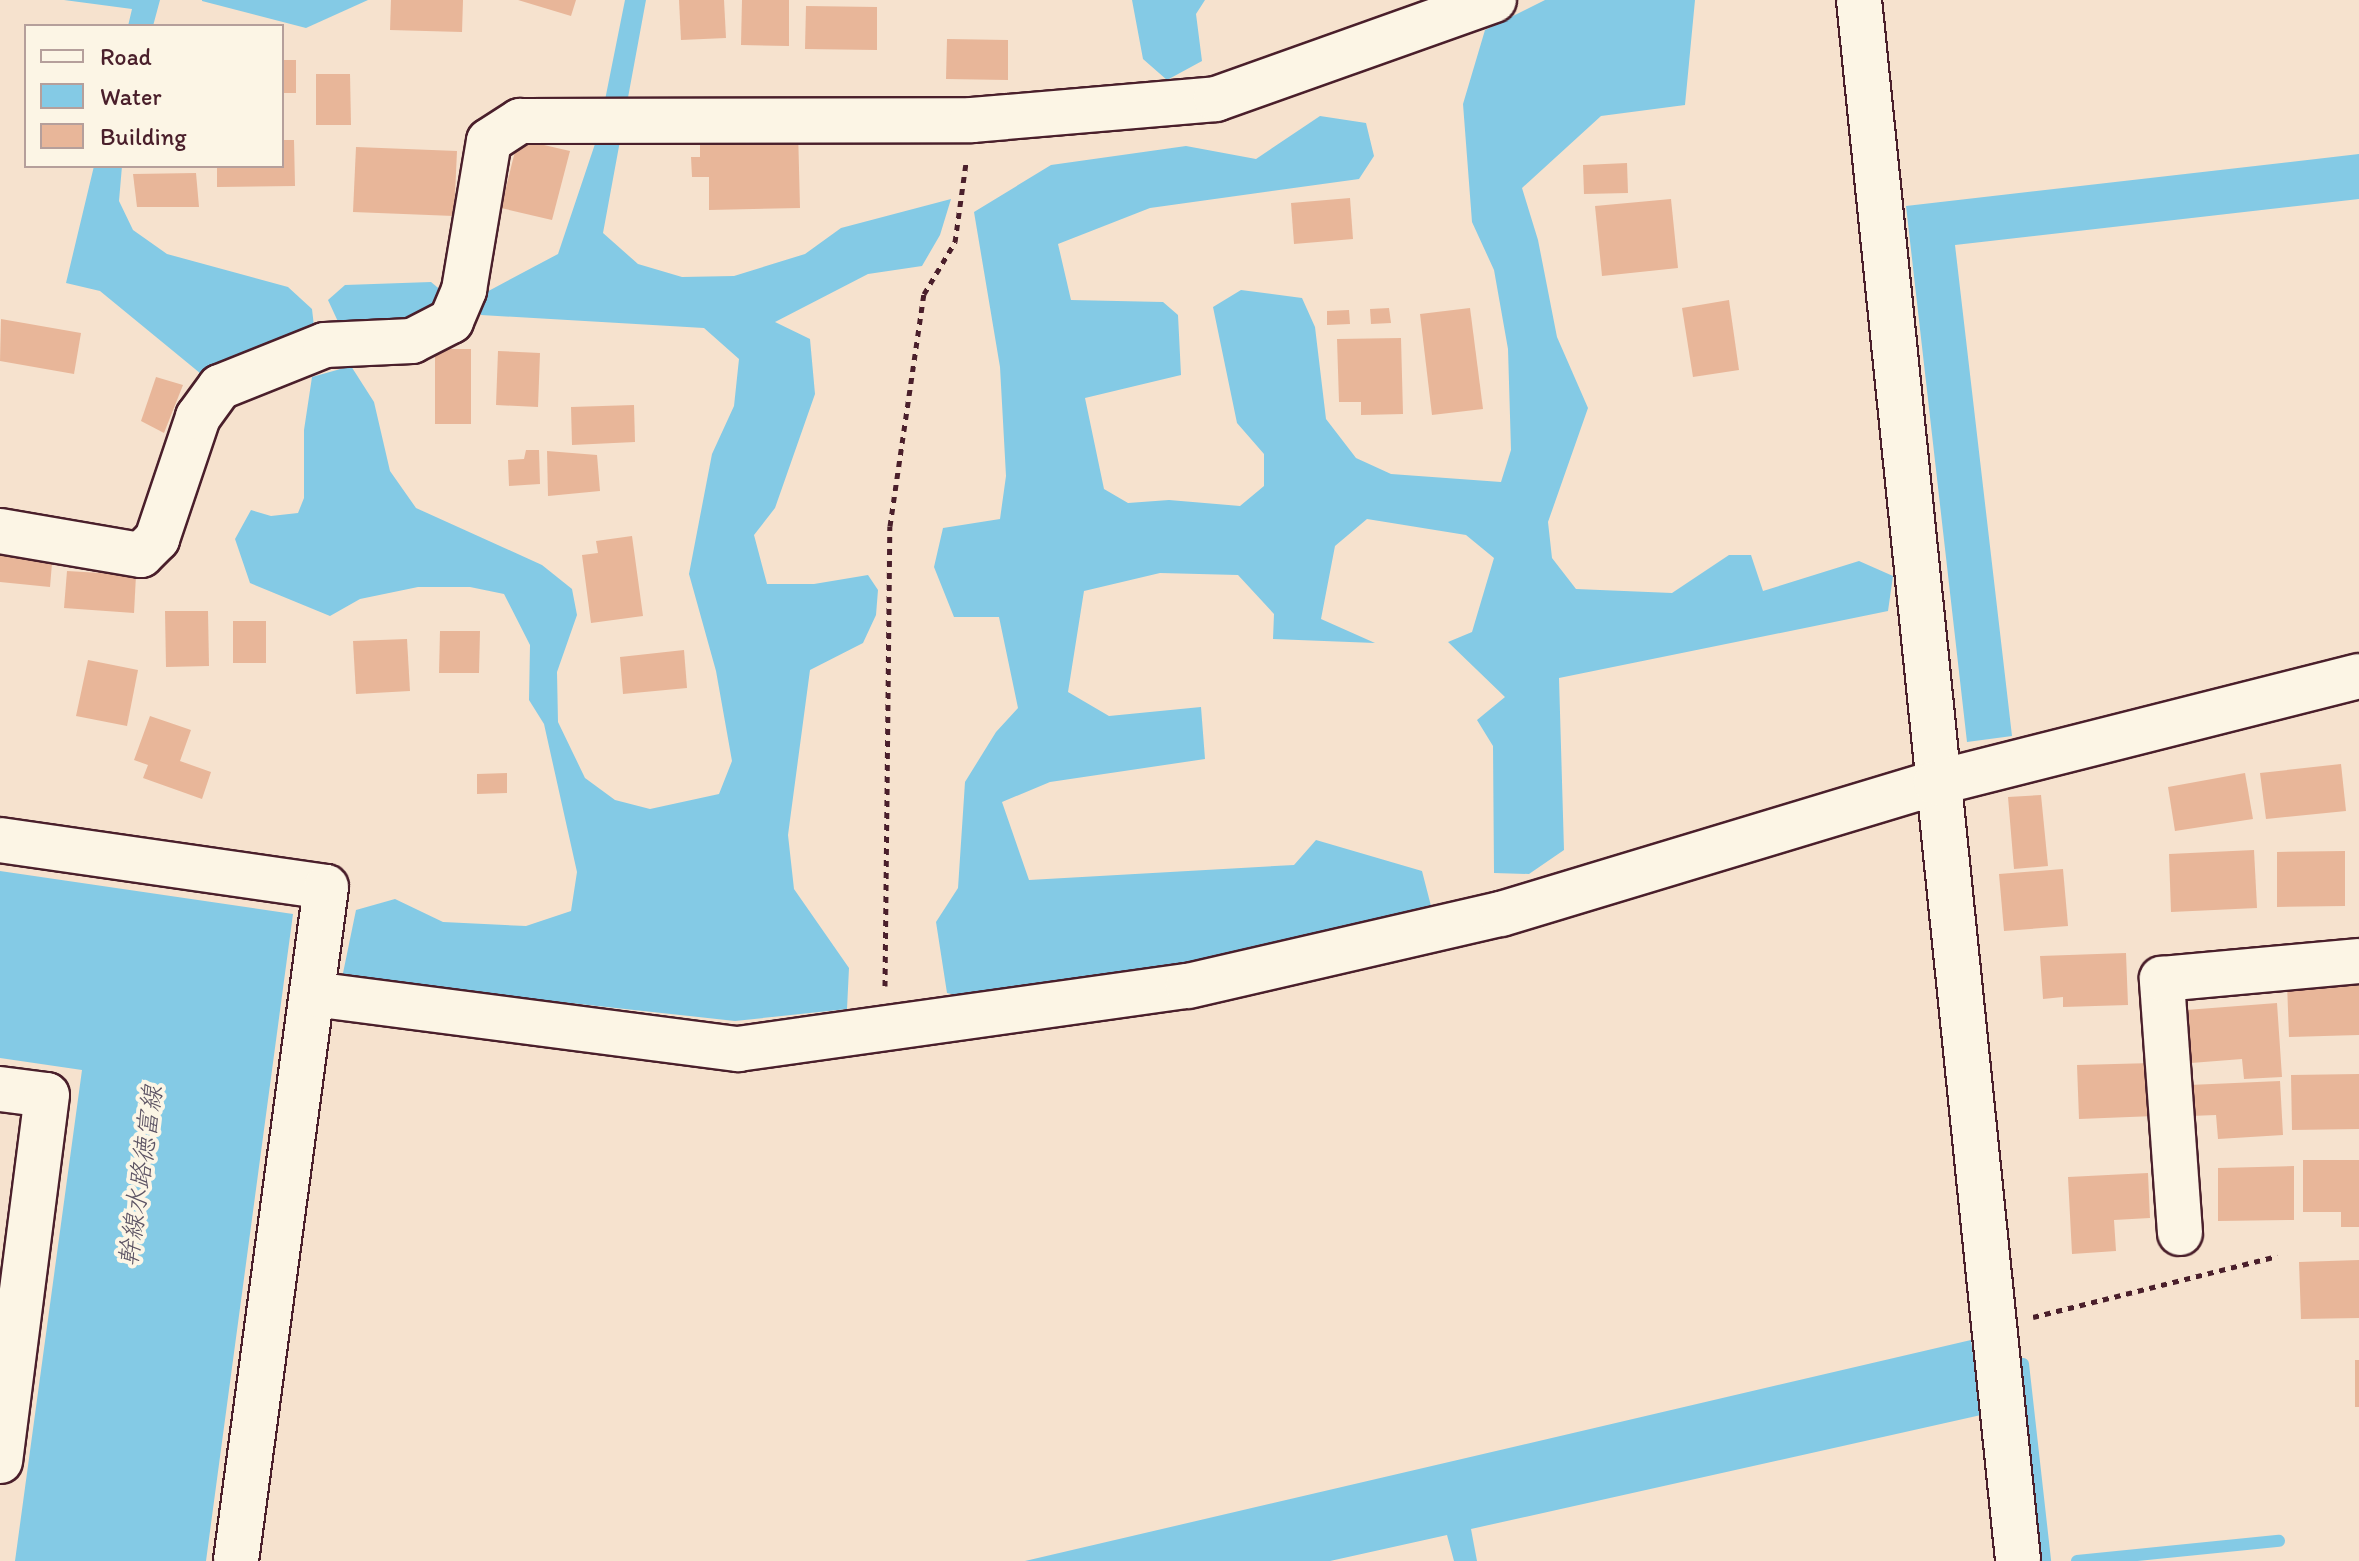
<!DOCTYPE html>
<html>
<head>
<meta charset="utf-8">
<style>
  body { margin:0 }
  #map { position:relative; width:2359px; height:1561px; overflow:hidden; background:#f6e2ce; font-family:Itim,"Klee One",sans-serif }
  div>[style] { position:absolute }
  .water>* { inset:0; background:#84cae5 }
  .stream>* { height:12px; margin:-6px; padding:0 6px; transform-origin:6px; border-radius:6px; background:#84cae5 }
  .building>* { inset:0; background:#e8b699 }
  .path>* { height:5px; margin-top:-2.5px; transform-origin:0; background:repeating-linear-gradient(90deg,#4a1f2b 0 6px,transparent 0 12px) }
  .roads { filter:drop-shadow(2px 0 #4a1f2b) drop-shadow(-2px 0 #4a1f2b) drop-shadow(0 2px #4a1f2b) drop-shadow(0 -2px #4a1f2b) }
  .minor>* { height:44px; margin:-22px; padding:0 22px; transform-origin:22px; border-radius:22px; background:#fcf5e5 }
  span { translate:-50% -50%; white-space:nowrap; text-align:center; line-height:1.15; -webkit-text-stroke:8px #fcf5e5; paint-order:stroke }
  .water-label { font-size:26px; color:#5b5263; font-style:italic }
  .legend { position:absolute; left:24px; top:24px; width:260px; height:144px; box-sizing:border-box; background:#fcf5e5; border:2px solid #b59f9b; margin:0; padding:10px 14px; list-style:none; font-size:24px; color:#4a1f2b }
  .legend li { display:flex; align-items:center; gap:16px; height:40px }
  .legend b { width:40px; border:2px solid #b59f9b }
</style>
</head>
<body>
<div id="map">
  <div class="water">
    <div style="clip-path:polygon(64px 0,160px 0,153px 26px,128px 26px,132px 9px)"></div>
    <div style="clip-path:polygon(368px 0,306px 28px,202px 1px,202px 0)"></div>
    <div style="clip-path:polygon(625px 0,646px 0,603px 233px,638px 264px,682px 277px,734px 276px,805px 254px,841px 228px,951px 199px,940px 235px,922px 266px,868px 274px,775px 322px,810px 339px,815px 394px,775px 508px,754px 535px,767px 584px,814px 584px,868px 575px,878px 590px,876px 615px,863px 643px,810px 670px,788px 835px,794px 889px,849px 968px,847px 1009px,735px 1021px,342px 978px,356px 910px,395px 899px,443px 922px,526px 926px,571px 911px,577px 872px,544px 724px,529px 700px,530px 645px,504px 594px,470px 587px,418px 587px,360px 599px,330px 616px,250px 583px,235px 539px,251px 510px,271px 516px,298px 513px,304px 498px,304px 430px,312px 377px,351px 366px,374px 402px,390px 471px,416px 508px,542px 565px,572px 589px,577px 615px,557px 672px,558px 722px,585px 778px,615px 800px,650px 809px,719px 794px,732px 761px,716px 671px,689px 574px,712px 454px,734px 406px,739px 359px,704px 328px,481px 315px,481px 295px,558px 254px,598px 135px)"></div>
    <div style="clip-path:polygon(1132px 0,1205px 0,1196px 14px,1202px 61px,1167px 80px,1143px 59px)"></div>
    <div style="clip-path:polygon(1545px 0,1695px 0,1685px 105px,1601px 116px,1522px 188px,1538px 240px,1557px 337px,1588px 408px,1548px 522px,1552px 558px,1576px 589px,1672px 593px,1729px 555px,1751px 555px,1763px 591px,1859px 561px,1893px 576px,1888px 611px,1559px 678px,1564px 850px,1529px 874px,1494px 873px,1493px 746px,1477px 720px,1505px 697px,1448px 642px,1472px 632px,1494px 558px,1466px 535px,1367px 519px,1335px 546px,1321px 619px,1375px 643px,1273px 639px,1274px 614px,1238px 575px,1160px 573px,1084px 591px,1068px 692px,1109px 716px,1201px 707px,1205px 759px,1050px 782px,1002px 802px,1029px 880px,1294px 865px,1316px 840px,1422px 871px,1431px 906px,1222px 964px,964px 997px,947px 993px,936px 922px,958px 888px,965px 782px,996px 732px,1018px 708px,999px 617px,954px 617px,934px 567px,943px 528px,1000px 519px,1006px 476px,1000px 367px,974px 212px,1051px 165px,1186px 146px,1256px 159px,1320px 116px,1366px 123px,1374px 156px,1359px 179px,1150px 208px,1058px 244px,1071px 300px,1163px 302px,1178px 315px,1181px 375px,1085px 398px,1104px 489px,1128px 503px,1169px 500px,1240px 506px,1264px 486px,1264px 454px,1237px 423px,1213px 307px,1241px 290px,1302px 298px,1315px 327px,1326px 419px,1356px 458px,1391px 474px,1501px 482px,1511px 450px,1508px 349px,1494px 270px,1472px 222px,1463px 104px,1485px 30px)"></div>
    <div style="clip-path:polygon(2359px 154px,2359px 199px,1955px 245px,2012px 736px,1967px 742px,1906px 206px)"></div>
    <div style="clip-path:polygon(94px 166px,122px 166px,119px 201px,133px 230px,167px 254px,288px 287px,312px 309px,315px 335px,206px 378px,100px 291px,66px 283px)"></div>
    <div style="clip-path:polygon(431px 282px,443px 292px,420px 324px,340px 326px,328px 300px,345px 285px)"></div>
    <div style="clip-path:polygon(0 871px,293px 914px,206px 1561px,15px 1561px,82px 1070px,0 1058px)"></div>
    <div style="clip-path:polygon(1971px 1340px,1981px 1415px,1471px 1529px,1477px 1561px,1454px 1561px,1447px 1535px,1330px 1561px,1025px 1561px)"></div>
  </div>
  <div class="stream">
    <div style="left:2023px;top:1364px;width:198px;rotate:83.6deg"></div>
    <div style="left:2077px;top:1561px;width:203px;rotate:-5.7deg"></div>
  </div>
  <div class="building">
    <div style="clip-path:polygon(391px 0,463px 0,462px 32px,390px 30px)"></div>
    <div style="clip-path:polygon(518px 0,576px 0,571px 16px)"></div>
    <div style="clip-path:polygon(679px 0,724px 0,726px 38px,681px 40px)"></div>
    <div style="clip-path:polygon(742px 0,789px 0,789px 46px,741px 45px)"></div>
    <div style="clip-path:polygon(806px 6px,877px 7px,877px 50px,805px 49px)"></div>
    <div style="clip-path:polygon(947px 39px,1008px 40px,1008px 80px,946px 79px)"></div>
    <div style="clip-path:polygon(282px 60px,296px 60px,296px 93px,282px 93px)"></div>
    <div style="clip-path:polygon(316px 74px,350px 74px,351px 125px,316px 125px)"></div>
    <div style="clip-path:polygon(798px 129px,800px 208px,709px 210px,709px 177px,692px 177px,691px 157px,700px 157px,700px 131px)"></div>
    <div style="clip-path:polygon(518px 139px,570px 151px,552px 220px,501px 208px)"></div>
    <div style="clip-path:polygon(282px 140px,294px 140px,295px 186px,217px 187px,217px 166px,282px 166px)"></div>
    <div style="clip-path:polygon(356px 147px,457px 151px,454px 216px,353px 212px)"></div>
    <div style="clip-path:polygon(1627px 163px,1628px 193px,1584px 194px,1583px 165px)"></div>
    <div style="clip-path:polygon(196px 173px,199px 207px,137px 207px,133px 174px)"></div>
    <div style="clip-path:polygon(1350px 198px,1353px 239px,1294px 244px,1291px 203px)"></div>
    <div style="clip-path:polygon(1671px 199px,1678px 268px,1602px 276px,1595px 206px)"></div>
    <div style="clip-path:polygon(1729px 300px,1739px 370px,1693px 377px,1682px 308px)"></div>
    <div style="clip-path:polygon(1389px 308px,1391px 323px,1371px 324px,1370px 309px)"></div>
    <div style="clip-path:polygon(1470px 308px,1483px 409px,1432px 415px,1420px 314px)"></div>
    <div style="clip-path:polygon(1349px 310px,1350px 324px,1327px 325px,1327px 311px)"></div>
    <div style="clip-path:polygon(1px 319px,81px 333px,74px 374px,0 361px)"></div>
    <div style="clip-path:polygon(1401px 338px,1403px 414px,1361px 415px,1361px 402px,1339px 402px,1337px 339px)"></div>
    <div style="clip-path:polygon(435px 349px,471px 349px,471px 424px,435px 424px)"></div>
    <div style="clip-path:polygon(498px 351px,540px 353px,538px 407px,496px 405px)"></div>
    <div style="clip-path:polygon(156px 377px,183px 385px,164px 433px,141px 421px)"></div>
    <div style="clip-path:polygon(634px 405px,635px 442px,572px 445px,571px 407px)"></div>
    <div style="clip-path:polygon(526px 450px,539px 450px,540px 484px,509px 486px,508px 460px,524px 459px)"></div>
    <div style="clip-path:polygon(547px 451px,597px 455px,600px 491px,548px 496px)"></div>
    <div style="clip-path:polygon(632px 536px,643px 616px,591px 623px,582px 555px,598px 553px,596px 541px)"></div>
    <div style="clip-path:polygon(0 546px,53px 551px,50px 587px,0 582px)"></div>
    <div style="clip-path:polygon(67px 571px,136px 575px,134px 613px,64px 608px)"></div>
    <div style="clip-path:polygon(165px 611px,208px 611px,209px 666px,166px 667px)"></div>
    <div style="clip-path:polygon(233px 621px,266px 621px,266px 663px,233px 663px)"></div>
    <div style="clip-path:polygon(440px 631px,480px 631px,479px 673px,439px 673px)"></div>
    <div style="clip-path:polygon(407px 639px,410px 691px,356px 694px,353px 641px)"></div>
    <div style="clip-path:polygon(684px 650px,687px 688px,623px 694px,620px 657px)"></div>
    <div style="clip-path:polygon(88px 660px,138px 670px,127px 726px,76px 716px)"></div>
    <div style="clip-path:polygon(150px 716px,191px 730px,180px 761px,211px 772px,202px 799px,143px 778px,148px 765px,134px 760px)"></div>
    <div style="clip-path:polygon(2341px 764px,2346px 811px,2266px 819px,2260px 773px)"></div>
    <div style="clip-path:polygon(507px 773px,507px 793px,477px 794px,477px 774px)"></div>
    <div style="clip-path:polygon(2245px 773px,2253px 819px,2175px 831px,2168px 787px)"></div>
    <div style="clip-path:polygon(2041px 795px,2048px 866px,2014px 869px,2008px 797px)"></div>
    <div style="clip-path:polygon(2254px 850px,2257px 908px,2171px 912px,2169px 854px)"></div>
    <div style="clip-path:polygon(2345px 851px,2345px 906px,2277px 907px,2277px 852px)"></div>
    <div style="clip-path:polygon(2063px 869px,2068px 926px,2004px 931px,1999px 874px)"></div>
    <div style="clip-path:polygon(2126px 953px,2128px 1005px,2063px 1007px,2063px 997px,2043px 999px,2040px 956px)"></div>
    <div style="clip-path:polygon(2359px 981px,2359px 1035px,2289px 1037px,2287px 983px)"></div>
    <div style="clip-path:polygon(2277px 1003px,2282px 1077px,2244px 1079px,2242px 1059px,2191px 1063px,2186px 1010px)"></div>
    <div style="clip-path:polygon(2153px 1063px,2155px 1116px,2079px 1119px,2077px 1065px)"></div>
    <div style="clip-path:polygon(2359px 1074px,2359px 1129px,2292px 1130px,2291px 1075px)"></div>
    <div style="clip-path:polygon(2280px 1081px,2283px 1135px,2218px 1139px,2216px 1115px,2190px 1116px,2189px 1085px)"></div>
    <div style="clip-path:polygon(2303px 1160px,2359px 1160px,2359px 1227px,2341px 1227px,2341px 1212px,2303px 1212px)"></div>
    <div style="clip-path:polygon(2294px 1166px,2294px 1220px,2218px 1221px,2218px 1168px)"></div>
    <div style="clip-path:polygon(2148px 1173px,2150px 1218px,2114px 1220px,2116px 1251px,2072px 1254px,2068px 1177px)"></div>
    <div style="clip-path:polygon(2359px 1260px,2359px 1318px,2301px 1319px,2299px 1262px)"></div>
    <div style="clip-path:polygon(2355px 1360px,2359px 1360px,2359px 1407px,2355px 1407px)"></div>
  </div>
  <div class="path">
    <div style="left:885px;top:986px;width:460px;rotate:-89.4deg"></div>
    <div style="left:890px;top:526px;width:234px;rotate:-81.7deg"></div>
    <div style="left:924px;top:294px;width:61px;rotate:-59.2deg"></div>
    <div style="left:955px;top:242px;width:80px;rotate:-82.1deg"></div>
    <div style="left:2033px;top:1317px;width:252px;rotate:-14deg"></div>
  </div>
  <div class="roads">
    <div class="minor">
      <div style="left:1859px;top:0;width:1569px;rotate:84.18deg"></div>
      <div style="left:0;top:531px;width:143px;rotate:9.7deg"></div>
      <div style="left:141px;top:555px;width:23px;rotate:-45deg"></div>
      <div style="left:157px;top:539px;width:129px;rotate:-71.4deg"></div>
      <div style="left:198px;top:417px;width:37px;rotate:-54deg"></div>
      <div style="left:220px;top:387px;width:113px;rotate:-21.8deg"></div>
      <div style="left:325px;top:345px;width:87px;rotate:-2.6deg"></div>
      <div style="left:412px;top:341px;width:44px;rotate:-27.1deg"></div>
      <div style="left:451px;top:321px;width:34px;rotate:-67deg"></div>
      <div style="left:464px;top:290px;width:151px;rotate:-80.5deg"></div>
      <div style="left:489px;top:141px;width:37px;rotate:-33deg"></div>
      <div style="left:520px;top:121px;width:452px;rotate:-0.1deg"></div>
      <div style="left:972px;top:120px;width:245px;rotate:-4.9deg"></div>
      <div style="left:1216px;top:99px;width:295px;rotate:-19.6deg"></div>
      <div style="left:0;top:840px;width:329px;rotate:8.2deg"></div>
      <div style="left:326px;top:887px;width:680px;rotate:97.61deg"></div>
      <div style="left:313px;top:994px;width:429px;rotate:7.4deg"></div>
      <div style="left:738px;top:1049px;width:454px;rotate:-8deg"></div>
      <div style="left:1188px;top:986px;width:321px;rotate:-13deg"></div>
      <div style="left:1501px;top:914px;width:454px;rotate:-16.8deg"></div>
      <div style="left:1936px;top:783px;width:436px;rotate:-14.2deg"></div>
      <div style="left:0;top:1089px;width:47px;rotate:7.3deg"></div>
      <div style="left:47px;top:1095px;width:369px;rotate:97.3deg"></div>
      <div style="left:2180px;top:1233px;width:255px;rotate:-94.1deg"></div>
      <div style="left:2162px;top:979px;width:198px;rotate:-5.2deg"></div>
    </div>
  </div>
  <div class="water-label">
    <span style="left:141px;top:1176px;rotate:-82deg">幹線水路徳富線</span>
  </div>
  <ul class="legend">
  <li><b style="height:10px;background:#fcf5e5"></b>Road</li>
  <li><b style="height:22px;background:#84cae5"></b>Water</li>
  <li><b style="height:22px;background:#e8b699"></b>Building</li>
  </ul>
</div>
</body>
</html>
